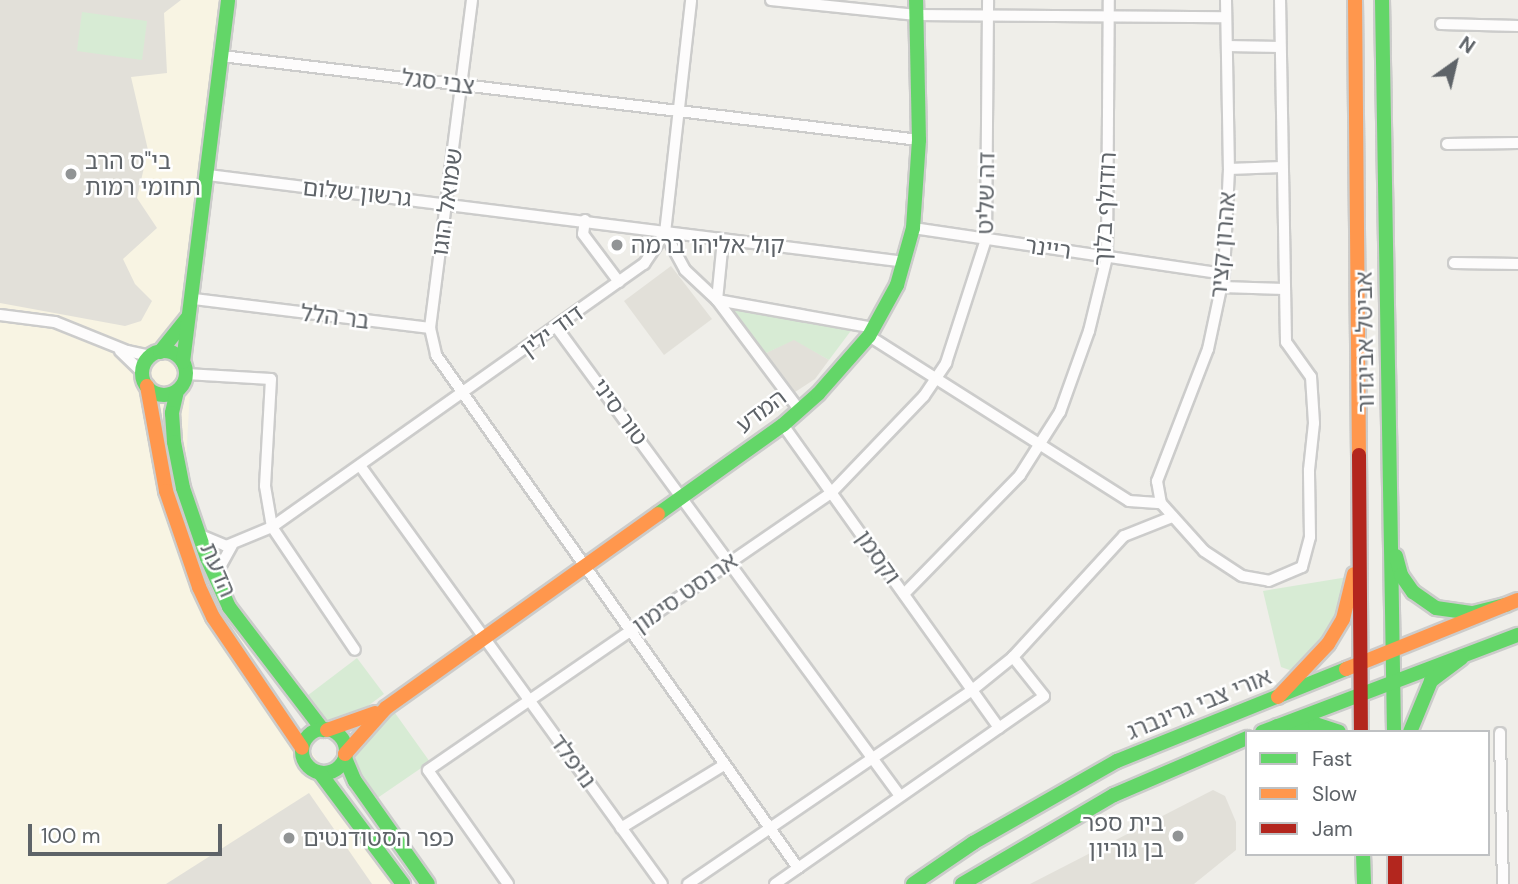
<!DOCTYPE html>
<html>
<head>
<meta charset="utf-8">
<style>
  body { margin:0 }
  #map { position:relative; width:1518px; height:884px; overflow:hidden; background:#efeee9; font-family:"DM Sans","Noto Sans Hebrew",sans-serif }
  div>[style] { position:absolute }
  .commercial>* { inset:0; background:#f8f4e3 }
  .education>* { inset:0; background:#e2e0d9 }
  .green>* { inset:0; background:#d7ebd4 }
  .roads { filter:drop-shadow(2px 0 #cccccb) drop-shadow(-2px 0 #cccccb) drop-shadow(0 2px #cccccb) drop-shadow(0 -2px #cccccb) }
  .street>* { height:10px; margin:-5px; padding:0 5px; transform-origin:5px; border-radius:5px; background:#fdfcfc }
  .fast>* { height:14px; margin:-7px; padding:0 7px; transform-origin:7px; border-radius:7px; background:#63d668 }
  .fast>.ring { margin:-7px; padding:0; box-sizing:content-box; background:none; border:14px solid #63d668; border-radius:50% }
  .slow>* { height:14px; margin:-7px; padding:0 7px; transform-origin:7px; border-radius:7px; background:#ff974d }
  .jam>* { height:14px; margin:-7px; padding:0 7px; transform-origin:7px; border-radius:7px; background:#b3261e }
  .dots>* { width:19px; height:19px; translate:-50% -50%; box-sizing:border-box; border:4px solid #fff; border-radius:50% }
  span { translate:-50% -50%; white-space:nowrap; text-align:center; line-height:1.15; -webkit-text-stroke:5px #fff; paint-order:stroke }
  .street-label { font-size:23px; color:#5e6368 }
  .poi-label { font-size:23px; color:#5e6368 }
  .left { translate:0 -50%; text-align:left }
  .right { translate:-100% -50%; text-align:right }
  .legend { position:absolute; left:1245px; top:730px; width:245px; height:126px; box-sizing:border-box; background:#fff; border:2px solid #bfc1c3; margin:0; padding:9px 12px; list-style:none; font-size:21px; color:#5e6368 }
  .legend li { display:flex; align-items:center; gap:14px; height:35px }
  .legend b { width:35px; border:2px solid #bfc1c3 }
  .north { position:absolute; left:1420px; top:28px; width:70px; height:70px; -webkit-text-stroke:5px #fff; paint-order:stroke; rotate:34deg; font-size:19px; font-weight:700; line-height:28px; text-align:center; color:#5e6368 }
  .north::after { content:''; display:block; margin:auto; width:24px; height:32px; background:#5e6368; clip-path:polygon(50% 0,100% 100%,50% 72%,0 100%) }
  .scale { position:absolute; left:28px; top:824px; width:194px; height:32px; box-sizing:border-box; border:4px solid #5e6368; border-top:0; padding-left:9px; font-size:21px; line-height:24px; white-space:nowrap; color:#5e6368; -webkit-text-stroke:5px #fff; paint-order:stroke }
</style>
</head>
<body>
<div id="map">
  <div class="commercial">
    <div style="clip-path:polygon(0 0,235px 0,192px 356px,185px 479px,222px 607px,306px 744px,402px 884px,0 884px)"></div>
  </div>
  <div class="education">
    <div style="clip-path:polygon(0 0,181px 0,164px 13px,167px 73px,131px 77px,148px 150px,137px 198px,157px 228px,123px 259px,135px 284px,152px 301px,141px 321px,125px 326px,0 303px)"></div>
    <div style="clip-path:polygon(671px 266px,712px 319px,664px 355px,624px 301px)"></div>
    <div style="clip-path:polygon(794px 339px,829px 360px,815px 379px,792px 394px,762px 355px)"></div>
    <div style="clip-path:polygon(1213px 790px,1225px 796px,1236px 822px,1236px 850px,1194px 884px,1030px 884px)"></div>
    <div style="clip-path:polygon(309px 793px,372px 884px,166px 884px)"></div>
  </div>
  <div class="green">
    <div style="clip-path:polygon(82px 12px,147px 21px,142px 60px,77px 51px)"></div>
    <div style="clip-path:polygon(717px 300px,856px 324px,829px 360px,794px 340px,762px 355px)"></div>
    <div style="clip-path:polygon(1354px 576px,1349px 598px,1301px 674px,1281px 667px,1263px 591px)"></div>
    <div style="clip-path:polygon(357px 658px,384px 694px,353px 717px,331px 723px,319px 719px,303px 699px)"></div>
    <div style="clip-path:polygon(395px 713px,430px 762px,376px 799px,354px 767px,354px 757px,364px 734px)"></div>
  </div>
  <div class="roads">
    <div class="street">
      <div style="left:472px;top:0;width:331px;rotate:97.3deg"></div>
      <div style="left:430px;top:328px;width:28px;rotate:77deg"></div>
      <div style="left:436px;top:355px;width:628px;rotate:54.79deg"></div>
      <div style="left:771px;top:0;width:146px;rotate:5.9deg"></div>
      <div style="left:916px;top:15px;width:310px;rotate:0.4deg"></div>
      <div style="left:1226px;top:0;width:169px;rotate:89deg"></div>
      <div style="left:1229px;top:169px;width:105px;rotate:92.7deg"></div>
      <div style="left:1224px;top:274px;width:77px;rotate:102deg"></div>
      <div style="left:1208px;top:349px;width:142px;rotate:111.1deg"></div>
      <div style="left:1157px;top:481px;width:22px;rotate:80deg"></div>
      <div style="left:1161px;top:503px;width:64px;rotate:48.1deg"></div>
      <div style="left:1204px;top:551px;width:45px;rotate:33.3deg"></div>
      <div style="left:1242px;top:576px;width:27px;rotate:10deg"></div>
      <div style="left:1269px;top:581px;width:36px;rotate:-23deg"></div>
      <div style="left:1302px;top:567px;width:31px;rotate:-75deg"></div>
      <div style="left:1310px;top:537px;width:67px;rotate:-90.9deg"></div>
      <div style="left:1309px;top:470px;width:47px;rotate:-83.9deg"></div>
      <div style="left:1314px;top:423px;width:46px;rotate:-93.7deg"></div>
      <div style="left:1311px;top:377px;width:43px;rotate:-125.5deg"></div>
      <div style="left:1286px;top:342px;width:342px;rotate:-91deg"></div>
      <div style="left:1441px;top:24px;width:77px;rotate:1.5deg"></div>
      <div style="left:1227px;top:46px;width:53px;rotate:1.1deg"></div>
      <div style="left:222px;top:56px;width:702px;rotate:6.87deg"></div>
      <div style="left:1447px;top:144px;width:71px;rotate:-0.8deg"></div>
      <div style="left:1229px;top:169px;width:53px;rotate:-2.2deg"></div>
      <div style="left:208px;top:175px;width:702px;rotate:7.11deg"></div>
      <div style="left:585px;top:220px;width:14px;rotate:98deg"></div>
      <div style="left:583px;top:234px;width:60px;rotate:53.1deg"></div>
      <div style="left:913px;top:228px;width:314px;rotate:8.4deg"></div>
      <div style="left:665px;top:233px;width:42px;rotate:61.6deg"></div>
      <div style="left:685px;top:270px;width:44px;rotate:43.2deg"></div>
      <div style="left:717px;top:300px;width:139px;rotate:53.2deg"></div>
      <div style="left:723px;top:240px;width:60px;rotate:95.7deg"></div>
      <div style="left:717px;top:300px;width:159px;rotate:10.1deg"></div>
      <div style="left:1454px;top:263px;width:64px;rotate:0.9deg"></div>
      <div style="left:1222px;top:287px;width:62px;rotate:1.8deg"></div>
      <div style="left:194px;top:299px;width:238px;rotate:7deg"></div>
      <div style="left:0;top:315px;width:55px;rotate:7.3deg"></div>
      <div style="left:55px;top:322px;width:78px;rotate:21.9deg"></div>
      <div style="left:127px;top:351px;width:25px;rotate:12deg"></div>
      <div style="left:557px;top:328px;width:580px;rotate:53.76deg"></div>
      <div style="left:869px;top:336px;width:308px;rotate:32.4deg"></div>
      <div style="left:1129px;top:501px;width:32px;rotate:4deg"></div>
      <div style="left:120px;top:351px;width:32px;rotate:44deg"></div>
      <div style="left:186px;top:374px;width:85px;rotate:3.4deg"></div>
      <div style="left:271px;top:379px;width:107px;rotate:93.2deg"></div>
      <div style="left:265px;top:486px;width:42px;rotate:80.3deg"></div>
      <div style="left:272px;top:527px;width:148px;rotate:56deg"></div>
      <div style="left:783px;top:425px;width:372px;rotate:54.5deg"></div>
      <div style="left:361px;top:467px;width:514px;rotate:54.18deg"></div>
      <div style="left:198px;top:534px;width:30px;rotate:23deg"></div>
      <div style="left:226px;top:546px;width:50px;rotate:-22.4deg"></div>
      <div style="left:272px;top:527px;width:456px;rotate:-35.3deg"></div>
      <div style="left:644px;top:264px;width:37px;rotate:-56deg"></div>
      <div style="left:665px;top:233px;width:234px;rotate:-83.6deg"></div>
      <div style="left:215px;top:576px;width:35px;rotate:-61deg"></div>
      <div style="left:904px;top:594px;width:166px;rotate:-45.7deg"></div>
      <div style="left:1020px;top:475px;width:75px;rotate:-57.6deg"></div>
      <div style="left:1060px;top:412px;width:86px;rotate:-70.3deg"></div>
      <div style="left:1089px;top:331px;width:76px;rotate:-76.3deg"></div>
      <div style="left:1107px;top:257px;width:257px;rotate:-89.6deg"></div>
      <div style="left:1500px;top:733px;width:151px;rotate:88.9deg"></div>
      <div style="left:621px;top:828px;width:121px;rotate:-31.5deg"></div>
      <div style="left:508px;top:884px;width:139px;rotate:-125.1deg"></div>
      <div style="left:428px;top:770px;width:489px;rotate:-34.5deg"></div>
      <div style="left:831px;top:493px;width:134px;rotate:-46.2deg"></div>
      <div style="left:924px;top:396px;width:40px;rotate:-56deg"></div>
      <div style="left:946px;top:363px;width:130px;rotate:-72.1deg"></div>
      <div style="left:986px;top:239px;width:239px;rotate:-89.5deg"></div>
      <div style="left:688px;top:884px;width:343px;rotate:-34.3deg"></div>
      <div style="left:971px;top:691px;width:54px;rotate:-39deg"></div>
      <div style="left:1013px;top:657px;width:164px;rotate:-47.5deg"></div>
      <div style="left:1124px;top:536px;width:52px;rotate:-21.6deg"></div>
      <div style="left:775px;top:884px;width:328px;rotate:-34.9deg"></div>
      <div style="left:1044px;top:696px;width:50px;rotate:-128.5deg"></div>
    </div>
    <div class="fast">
      <div style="left:1382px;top:0;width:732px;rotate:89.06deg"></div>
      <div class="ring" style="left:142px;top:351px;width:30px;height:30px"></div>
      <div style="left:160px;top:352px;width:45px;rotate:-51.3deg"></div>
      <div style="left:183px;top:362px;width:365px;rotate:-82.9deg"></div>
      <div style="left:177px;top:391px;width:23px;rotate:103deg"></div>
      <div style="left:172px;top:413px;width:29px;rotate:86deg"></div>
      <div style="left:174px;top:442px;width:47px;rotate:78.9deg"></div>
      <div style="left:183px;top:488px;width:74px;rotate:71.1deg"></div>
      <div style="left:207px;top:558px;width:54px;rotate:65.8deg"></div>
      <div style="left:229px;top:607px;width:155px;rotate:52.6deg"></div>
      <div style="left:658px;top:514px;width:153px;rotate:-35.5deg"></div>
      <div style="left:783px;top:425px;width:47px;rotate:-41.5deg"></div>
      <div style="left:818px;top:394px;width:77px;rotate:-48.7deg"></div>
      <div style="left:869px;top:336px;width:58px;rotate:-61.2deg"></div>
      <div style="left:897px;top:285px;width:59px;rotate:-74.3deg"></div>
      <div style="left:913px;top:228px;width:88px;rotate:-86.1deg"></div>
      <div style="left:919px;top:140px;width:140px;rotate:-91.2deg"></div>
      <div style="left:1396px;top:556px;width:20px;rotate:75deg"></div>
      <div style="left:1401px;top:575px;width:21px;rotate:55deg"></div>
      <div style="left:1413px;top:592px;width:28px;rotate:35deg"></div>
      <div style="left:1436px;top:608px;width:37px;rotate:8deg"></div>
      <div style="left:1473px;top:613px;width:34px;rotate:-14deg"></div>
      <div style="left:1277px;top:726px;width:38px;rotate:-3deg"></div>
      <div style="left:1315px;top:724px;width:25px;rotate:18deg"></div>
      <div class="ring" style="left:302px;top:729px;width:30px;height:30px"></div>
      <div style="left:1262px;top:732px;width:274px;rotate:-20.8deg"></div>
      <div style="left:1410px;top:732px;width:55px;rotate:-67.6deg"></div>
      <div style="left:1431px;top:681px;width:38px;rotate:-37deg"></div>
      <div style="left:345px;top:758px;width:25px;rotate:67deg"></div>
      <div style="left:355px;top:781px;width:126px;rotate:54.7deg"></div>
      <div style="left:320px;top:773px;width:139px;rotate:53.2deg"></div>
      <div style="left:1363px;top:854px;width:30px;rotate:88deg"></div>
      <div style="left:913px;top:884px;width:73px;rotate:-34.3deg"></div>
      <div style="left:973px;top:843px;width:166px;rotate:-29.7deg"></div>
      <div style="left:1117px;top:761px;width:247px;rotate:-21.9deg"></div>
      <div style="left:962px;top:884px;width:176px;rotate:-30.4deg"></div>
      <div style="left:1114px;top:795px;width:145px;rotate:-23.2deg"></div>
    </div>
    <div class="slow">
      <div style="left:1355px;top:0;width:455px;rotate:89.5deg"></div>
      <div style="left:147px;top:386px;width:107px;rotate:79.7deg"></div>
      <div style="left:166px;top:491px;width:102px;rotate:71deg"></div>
      <div style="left:199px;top:587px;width:33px;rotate:65deg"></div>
      <div style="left:213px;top:617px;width:158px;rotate:55.8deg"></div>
      <div style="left:1346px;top:669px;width:185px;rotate:-21.9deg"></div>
      <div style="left:1278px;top:697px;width:73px;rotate:-46.7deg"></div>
      <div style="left:1328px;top:644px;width:29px;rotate:-59deg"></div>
      <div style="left:1343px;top:619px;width:46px;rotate:-76.3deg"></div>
      <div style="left:327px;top:730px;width:51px;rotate:-19.5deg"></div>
      <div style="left:345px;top:754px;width:62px;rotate:-48.3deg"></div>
      <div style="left:386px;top:708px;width:334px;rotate:-35.5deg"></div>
    </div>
    <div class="jam">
      <div style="left:1359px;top:455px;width:277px;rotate:89.6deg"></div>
      <div style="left:1395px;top:854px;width:30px;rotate:90deg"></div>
    </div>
  </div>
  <div class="dots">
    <div style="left:71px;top:174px;background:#919495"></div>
    <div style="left:617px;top:245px;background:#919495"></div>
    <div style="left:1178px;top:836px;background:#919495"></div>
    <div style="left:289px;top:838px;background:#919495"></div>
  </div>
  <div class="street-label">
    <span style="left:438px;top:82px;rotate:7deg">צבי סגל</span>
    <span style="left:357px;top:193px;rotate:6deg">גרשון שלום</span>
    <span style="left:986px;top:193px;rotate:-89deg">דה שליט</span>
    <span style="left:447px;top:202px;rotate:-82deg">שמואל הוגו</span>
    <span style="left:1105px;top:209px;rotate:-87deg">רודולף בלוך</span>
    <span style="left:1223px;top:245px;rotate:-85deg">אהרון קציר</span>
    <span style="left:1048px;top:248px;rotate:8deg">ריינר</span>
    <span style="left:335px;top:317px;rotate:7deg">בר הלל</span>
    <span style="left:552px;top:331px;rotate:-36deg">דוד ילין</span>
    <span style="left:1365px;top:342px;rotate:-91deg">אביטל אביגדור</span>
    <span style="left:761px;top:411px;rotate:-37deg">המדע</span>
    <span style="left:620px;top:412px;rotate:54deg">טור סיני</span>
    <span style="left:878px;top:557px;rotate:55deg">וקסמן</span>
    <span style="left:218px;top:570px;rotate:67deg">הדעת</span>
    <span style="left:685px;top:593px;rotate:-35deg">ארנסט סימון</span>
    <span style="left:1199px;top:704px;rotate:-22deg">אורי צבי גרינברג</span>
    <span style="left:573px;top:761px;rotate:54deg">נויפלד</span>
  </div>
  <div class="poi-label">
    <span class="left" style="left:85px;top:174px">בי"ס הרב<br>תחומי רמות</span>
    <span class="left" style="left:631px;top:245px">קול אליהו ברמה</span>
    <span class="right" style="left:1164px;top:836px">בית ספר<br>בן גוריון</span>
    <span class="left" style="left:303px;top:838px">כפר הסטודנטים</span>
  </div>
  <ul class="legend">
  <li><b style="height:9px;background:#63d668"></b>Fast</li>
  <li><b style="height:9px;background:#ff974d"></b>Slow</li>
  <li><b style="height:9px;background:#b3261e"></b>Jam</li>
  </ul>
  <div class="north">N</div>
  <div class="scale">100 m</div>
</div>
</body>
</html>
